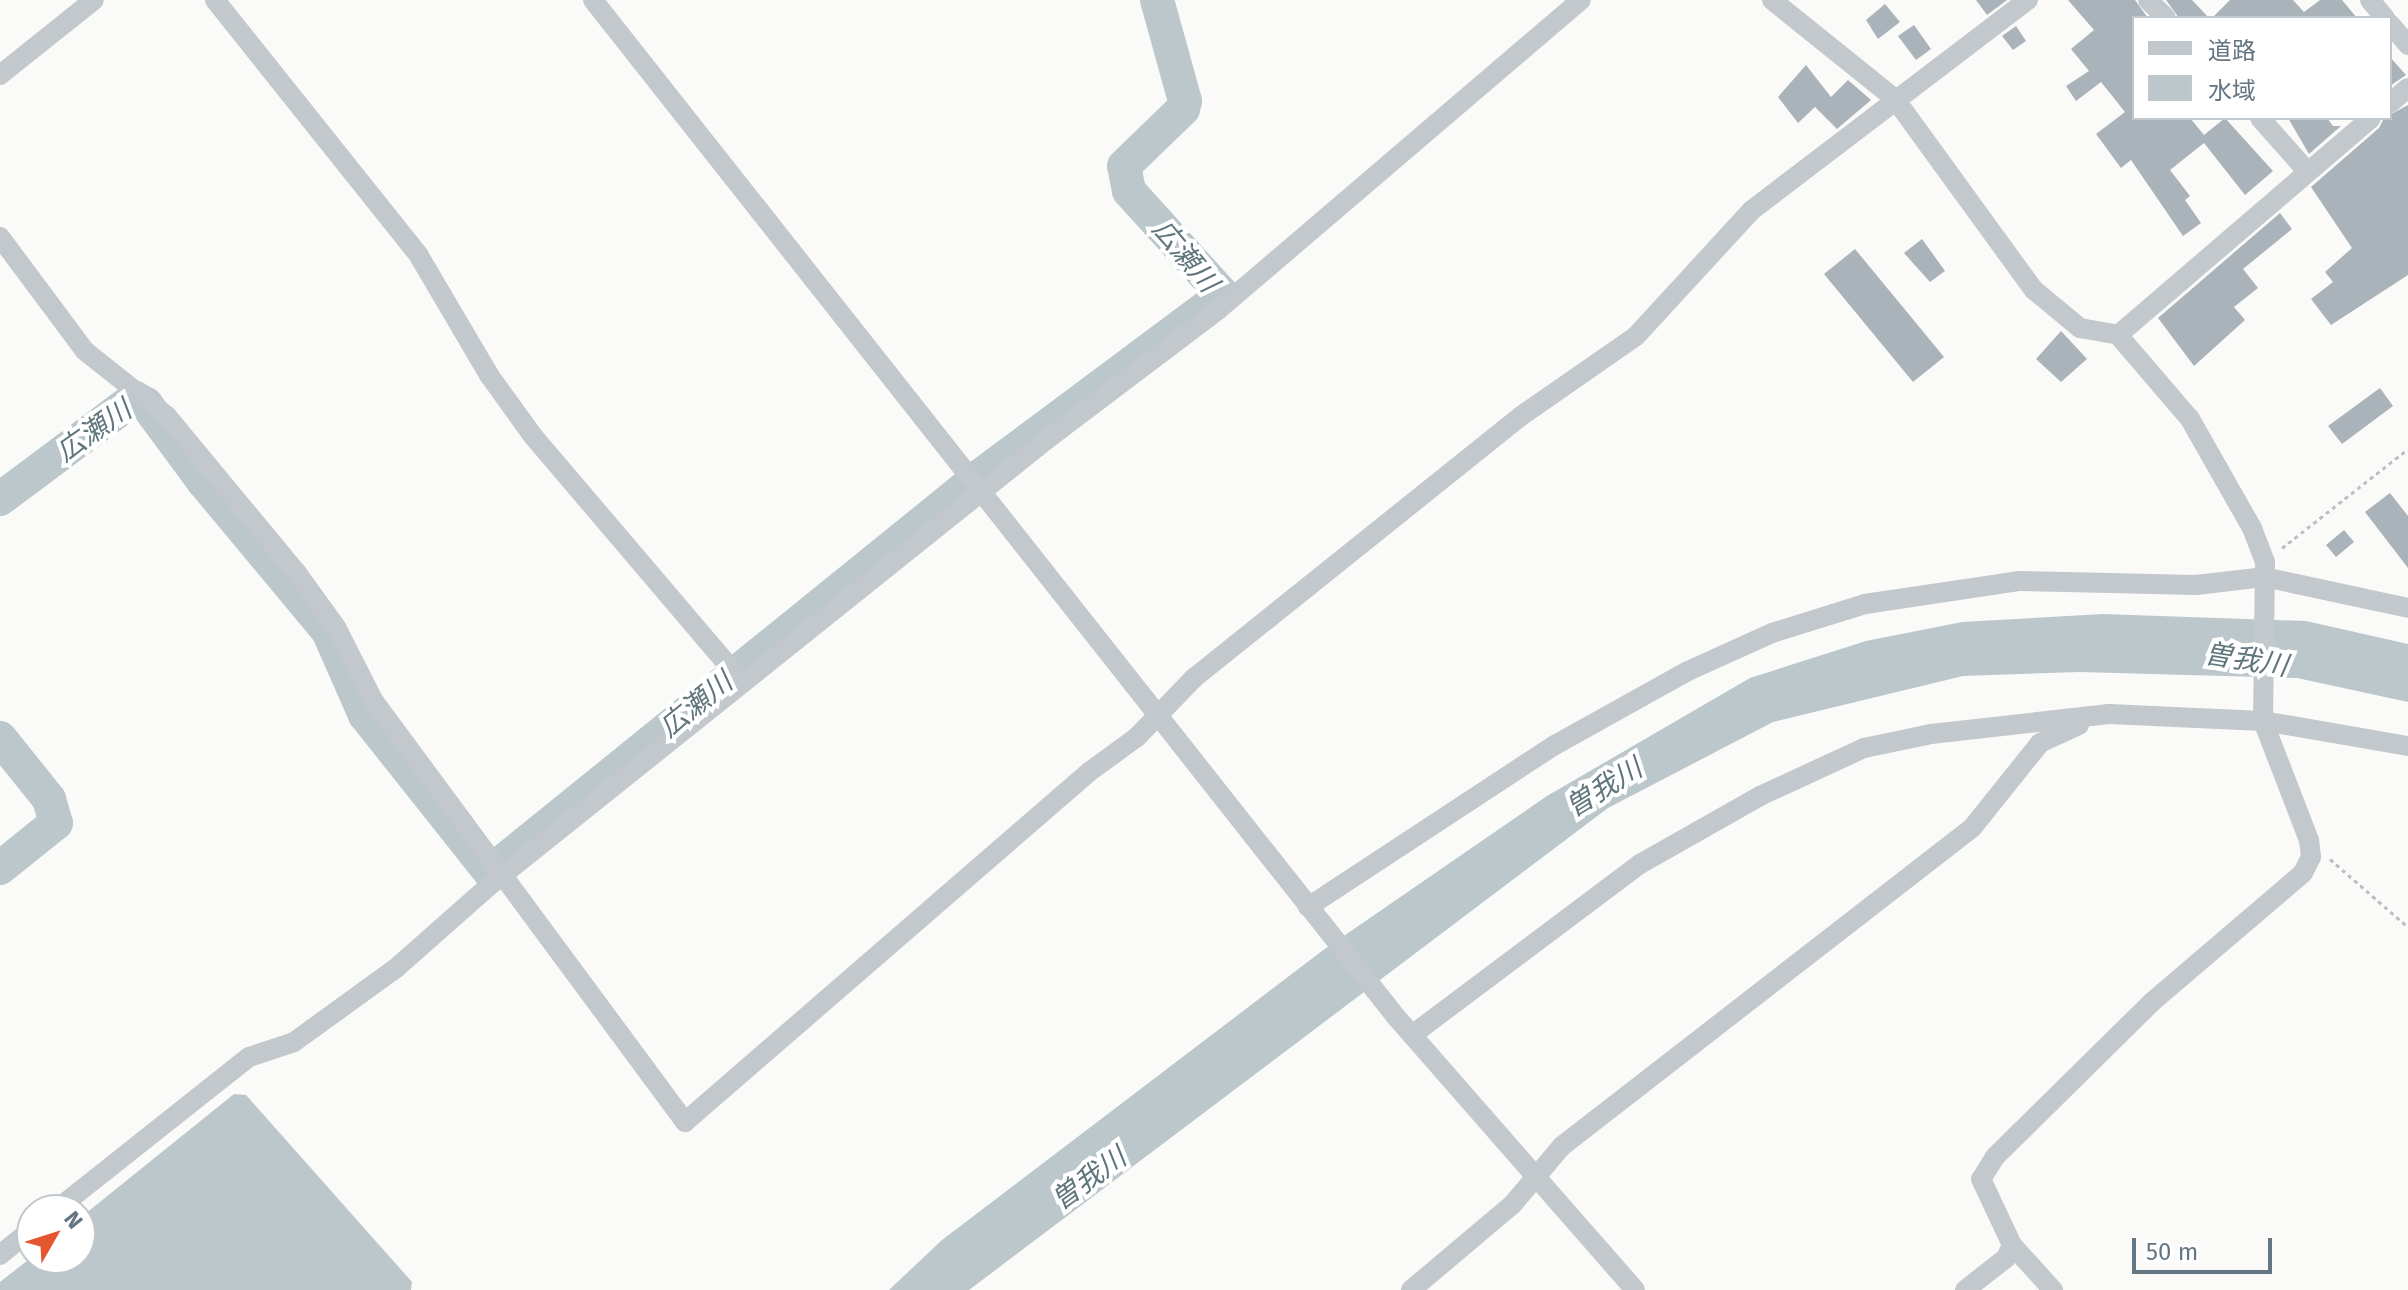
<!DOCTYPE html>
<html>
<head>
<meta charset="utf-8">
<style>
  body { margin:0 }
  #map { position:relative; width:2408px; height:1290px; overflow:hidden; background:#fafaf8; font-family:"Fira Sans","Noto Sans JP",sans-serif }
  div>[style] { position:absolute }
  .water>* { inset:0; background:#bbc7cb }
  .river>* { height:34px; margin:-17px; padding:0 17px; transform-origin:17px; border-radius:17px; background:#bbc7cb }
  .building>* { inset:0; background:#aab3b9 }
  .path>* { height:3px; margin-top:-1.5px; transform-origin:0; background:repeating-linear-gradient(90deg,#bbbfc2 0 4px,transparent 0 8px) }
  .minor>* { height:20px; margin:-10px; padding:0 10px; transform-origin:10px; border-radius:10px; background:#c3c8cc }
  span { translate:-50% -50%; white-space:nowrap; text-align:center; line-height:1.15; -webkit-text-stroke:8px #fff; paint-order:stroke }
  .water-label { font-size:28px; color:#60757c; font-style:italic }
  .legend { position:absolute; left:2132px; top:16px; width:260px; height:104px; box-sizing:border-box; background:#fff; border:2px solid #c1c8cd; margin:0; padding:10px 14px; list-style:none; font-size:24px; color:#657683 }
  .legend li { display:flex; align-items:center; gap:16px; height:40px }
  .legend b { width:40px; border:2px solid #c1c8cd }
  .north { position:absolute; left:16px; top:1194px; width:80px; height:80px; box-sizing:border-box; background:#fff; border:2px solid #c1c8cd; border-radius:50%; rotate:51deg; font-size:22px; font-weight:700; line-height:32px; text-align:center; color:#657683 }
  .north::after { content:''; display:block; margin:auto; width:28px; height:36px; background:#e4572e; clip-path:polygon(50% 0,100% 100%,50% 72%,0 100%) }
  .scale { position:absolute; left:2132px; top:1238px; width:140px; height:36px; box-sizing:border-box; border:4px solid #657683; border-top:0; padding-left:10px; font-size:24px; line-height:28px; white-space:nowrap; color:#657683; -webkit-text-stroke:6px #fff; paint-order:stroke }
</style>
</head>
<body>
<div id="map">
  <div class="water">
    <div style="clip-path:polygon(2103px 614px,2306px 621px,2408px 644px,2408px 702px,2297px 678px,2079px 672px,1963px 676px,1773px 722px,1608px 808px,969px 1290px,889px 1290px,942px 1240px,1322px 951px,1547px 796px,1750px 678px,1866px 641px,1962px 622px)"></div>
    <div style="clip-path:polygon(234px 1094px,246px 1095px,412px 1282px,411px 1290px,0 1290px,0 1282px,32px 1257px,80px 1258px,80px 1218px)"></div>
  </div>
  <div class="river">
    <div style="left:0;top:499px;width:169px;rotate:-36.8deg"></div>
    <div style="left:135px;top:398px;width:13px;rotate:29deg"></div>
    <div style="left:146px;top:404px;width:96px;rotate:53.5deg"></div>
    <div style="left:203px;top:481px;width:195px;rotate:50.2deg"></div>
    <div style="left:328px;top:631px;width:92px;rotate:66.2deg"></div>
    <div style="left:365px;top:715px;width:201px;rotate:51.5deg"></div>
    <div style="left:490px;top:872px;width:625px;rotate:-38.96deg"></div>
    <div style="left:976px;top:479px;width:308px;rotate:-36.7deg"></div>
    <div style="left:1223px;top:295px;width:140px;rotate:-132.1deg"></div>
    <div style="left:1129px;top:191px;width:25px;rotate:-101deg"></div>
    <div style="left:1124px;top:166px;width:82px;rotate:-44deg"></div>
    <div style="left:1183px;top:109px;width:8px;rotate:-76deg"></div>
    <div style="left:1185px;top:101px;width:105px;rotate:-105.5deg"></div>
    <div style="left:0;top:738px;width:78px;rotate:51.2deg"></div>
    <div style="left:49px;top:799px;width:25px;rotate:74deg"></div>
    <div style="left:56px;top:823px;width:72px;rotate:141.2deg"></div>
  </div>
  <div class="building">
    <div style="clip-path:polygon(1976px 0,2007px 0,1987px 15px)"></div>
    <div style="clip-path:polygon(2068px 0,2135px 0,2148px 18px,2134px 18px,2134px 118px,2190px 118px,2204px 135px,2225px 118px,2273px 171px,2245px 195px,2204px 143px,2170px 170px,2190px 196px,2185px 200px,2201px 223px,2183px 236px,2131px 160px,2121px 168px,2096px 134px,2125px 112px,2101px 82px,2076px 101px,2066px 86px,2089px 71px,2071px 49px,2094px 30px)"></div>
    <div style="clip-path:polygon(2166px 0,2192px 0,2209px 18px,2179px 18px)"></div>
    <div style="clip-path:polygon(2230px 0,2293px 0,2304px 12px,2320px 0,2342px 0,2357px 18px,2212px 18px)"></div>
    <div style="clip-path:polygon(1885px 4px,1900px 22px,1878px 39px,1866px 20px)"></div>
    <div style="clip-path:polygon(1914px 25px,1931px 49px,1916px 60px,1898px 36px)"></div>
    <div style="clip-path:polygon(2016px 26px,2026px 41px,2013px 50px,2002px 36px)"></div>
    <div style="clip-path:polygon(2390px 57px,2406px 75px,2390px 86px)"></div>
    <div style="clip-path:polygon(1806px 65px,1831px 97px,1848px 80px,1871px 100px,1837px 129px,1815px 107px,1798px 123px,1778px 97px)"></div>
    <div style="clip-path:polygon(2408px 105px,2408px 275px,2331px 325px,2311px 299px,2333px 282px,2325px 272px,2352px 248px,2311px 187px,2379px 128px,2384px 118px)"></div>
    <div style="clip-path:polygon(2288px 118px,2327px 118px,2333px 126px,2341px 126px,2309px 154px)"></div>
    <div style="clip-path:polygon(2280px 213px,2292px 229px,2243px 269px,2258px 288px,2234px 307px,2245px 320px,2194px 366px,2158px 318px)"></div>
    <div style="clip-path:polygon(1922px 239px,1945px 271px,1930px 282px,1904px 253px)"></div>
    <div style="clip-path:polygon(1855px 249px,1944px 357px,1913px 382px,1824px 274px)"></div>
    <div style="clip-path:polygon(2061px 331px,2087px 359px,2061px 382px,2036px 359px)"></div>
    <div style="clip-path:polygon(2380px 388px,2393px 406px,2342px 444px,2328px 426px)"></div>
    <div style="clip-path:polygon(2390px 493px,2408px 516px,2408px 568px,2365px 512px)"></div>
    <div style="clip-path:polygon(2344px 530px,2354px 542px,2336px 557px,2326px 545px)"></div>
  </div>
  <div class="path">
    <div style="left:2282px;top:548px;width:160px;rotate:-38.2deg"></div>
    <div style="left:2330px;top:859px;width:103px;rotate:41.1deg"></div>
  </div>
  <div class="minor">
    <div style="left:215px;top:0;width:327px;rotate:51.4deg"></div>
    <div style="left:419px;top:256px;width:138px;rotate:59.5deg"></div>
    <div style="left:489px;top:375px;width:75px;rotate:54.2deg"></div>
    <div style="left:533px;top:436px;width:324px;rotate:49.6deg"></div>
    <div style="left:593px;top:0;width:1297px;rotate:51.7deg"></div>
    <div style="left:1397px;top:1018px;width:361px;rotate:48.8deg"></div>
    <div style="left:1772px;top:0;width:158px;rotate:38.8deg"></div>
    <div style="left:1895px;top:99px;width:236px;rotate:54deg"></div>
    <div style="left:2034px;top:290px;width:60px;rotate:39.6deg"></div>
    <div style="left:2080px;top:328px;width:39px;rotate:10deg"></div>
    <div style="left:2118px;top:335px;width:111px;rotate:49.4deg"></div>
    <div style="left:2190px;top:419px;width:125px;rotate:60.4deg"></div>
    <div style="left:2252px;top:528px;width:36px;rotate:69deg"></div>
    <div style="left:2265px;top:562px;width:159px;rotate:90.7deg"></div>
    <div style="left:2263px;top:721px;width:128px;rotate:68.9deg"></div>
    <div style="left:2309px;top:840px;width:17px;rotate:83deg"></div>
    <div style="left:2311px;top:857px;width:18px;rotate:117deg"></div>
    <div style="left:2303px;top:873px;width:199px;rotate:139.5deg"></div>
    <div style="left:2152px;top:1002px;width:221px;rotate:135.4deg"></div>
    <div style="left:1995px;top:1157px;width:26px;rotate:122deg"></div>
    <div style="left:1981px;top:1179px;width:73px;rotate:64.8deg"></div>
    <div style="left:2012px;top:1245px;width:14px;rotate:115deg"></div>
    <div style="left:2006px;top:1258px;width:52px;rotate:142deg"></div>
    <div style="left:2148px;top:0;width:25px;rotate:45deg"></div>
    <div style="left:2370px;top:0;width:23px;rotate:50deg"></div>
    <div style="left:2390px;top:24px;width:28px;rotate:49deg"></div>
    <div style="left:0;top:75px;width:120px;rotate:-38.6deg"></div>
    <div style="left:2390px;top:103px;width:23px;rotate:-40deg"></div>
    <div style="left:2260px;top:118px;width:69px;rotate:48.5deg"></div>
    <div style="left:0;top:237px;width:142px;rotate:53.3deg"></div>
    <div style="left:85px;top:351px;width:105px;rotate:38.4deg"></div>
    <div style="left:167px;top:416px;width:204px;rotate:50.4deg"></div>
    <div style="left:297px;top:573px;width:67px;rotate:54.2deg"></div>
    <div style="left:336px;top:627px;width:82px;rotate:63.1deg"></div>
    <div style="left:373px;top:700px;width:525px;rotate:53.52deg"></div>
    <div style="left:685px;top:1122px;width:535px;rotate:-40.9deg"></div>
    <div style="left:1089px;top:772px;width:59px;rotate:-36.1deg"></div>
    <div style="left:1137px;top:737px;width:82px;rotate:-46deg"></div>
    <div style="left:1194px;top:678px;width:419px;rotate:-38.7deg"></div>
    <div style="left:1521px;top:416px;width:140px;rotate:-34.8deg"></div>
    <div style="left:1636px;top:336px;width:171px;rotate:-47.4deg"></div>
    <div style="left:1752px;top:210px;width:347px;rotate:-37.3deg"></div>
    <div style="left:2118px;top:335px;width:333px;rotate:-40.6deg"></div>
    <div style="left:1308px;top:907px;width:295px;rotate:-33.3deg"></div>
    <div style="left:1555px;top:745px;width:152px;rotate:-29.1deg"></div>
    <div style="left:1688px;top:671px;width:92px;rotate:-24.3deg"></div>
    <div style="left:1772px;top:633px;width:97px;rotate:-17.3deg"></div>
    <div style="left:1865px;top:604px;width:155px;rotate:-8.5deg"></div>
    <div style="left:2018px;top:581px;width:178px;rotate:1.3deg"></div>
    <div style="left:2196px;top:585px;width:68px;rotate:-6.7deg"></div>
    <div style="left:2264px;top:577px;width:147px;rotate:12.1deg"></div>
    <div style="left:1412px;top:1035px;width:285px;rotate:-36.9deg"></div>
    <div style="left:1640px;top:864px;width:138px;rotate:-29.5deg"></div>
    <div style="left:1760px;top:796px;width:115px;rotate:-24.8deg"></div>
    <div style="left:1864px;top:748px;width:68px;rotate:-11.8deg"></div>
    <div style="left:1931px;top:734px;width:179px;rotate:-6.4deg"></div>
    <div style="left:2109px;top:714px;width:154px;rotate:2.6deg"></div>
    <div style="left:2263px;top:721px;width:147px;rotate:9.8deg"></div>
    <div style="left:56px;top:1210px;width:246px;rotate:-38.4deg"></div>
    <div style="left:249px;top:1057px;width:47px;rotate:-18.4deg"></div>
    <div style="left:294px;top:1042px;width:125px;rotate:-35.9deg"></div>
    <div style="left:395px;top:969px;width:125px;rotate:-41.4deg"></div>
    <div style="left:489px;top:886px;width:714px;rotate:-38.68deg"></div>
    <div style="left:1046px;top:440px;width:216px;rotate:-37.1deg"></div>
    <div style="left:1218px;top:310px;width:477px;rotate:-40.5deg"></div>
    <div style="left:2012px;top:1245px;width:61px;rotate:47.7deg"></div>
    <div style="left:0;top:1255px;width:41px;rotate:-39.1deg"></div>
    <div style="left:1411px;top:1290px;width:132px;rotate:-40.1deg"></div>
    <div style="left:1512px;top:1205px;width:77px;rotate:-49.7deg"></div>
    <div style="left:1562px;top:1146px;width:519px;rotate:-37.8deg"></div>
    <div style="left:1972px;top:828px;width:109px;rotate:-51.3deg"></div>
    <div style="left:2040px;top:743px;width:43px;rotate:-24.8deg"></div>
  </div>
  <div class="water-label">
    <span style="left:1185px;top:256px;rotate:50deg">広瀬川</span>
    <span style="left:94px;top:431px;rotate:-35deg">広瀬川</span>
    <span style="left:2246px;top:660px;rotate:9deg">曽我川</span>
    <span style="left:696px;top:705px;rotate:-39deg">広瀬川</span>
    <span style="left:1604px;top:788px;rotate:-32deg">曽我川</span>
    <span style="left:1089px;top:1179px;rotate:-36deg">曽我川</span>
  </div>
  <ul class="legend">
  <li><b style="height:10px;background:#c3c8cc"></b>道路</li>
  <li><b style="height:22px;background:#bbc7cb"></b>水域</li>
  </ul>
  <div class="north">N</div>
  <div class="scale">50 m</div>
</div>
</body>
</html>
